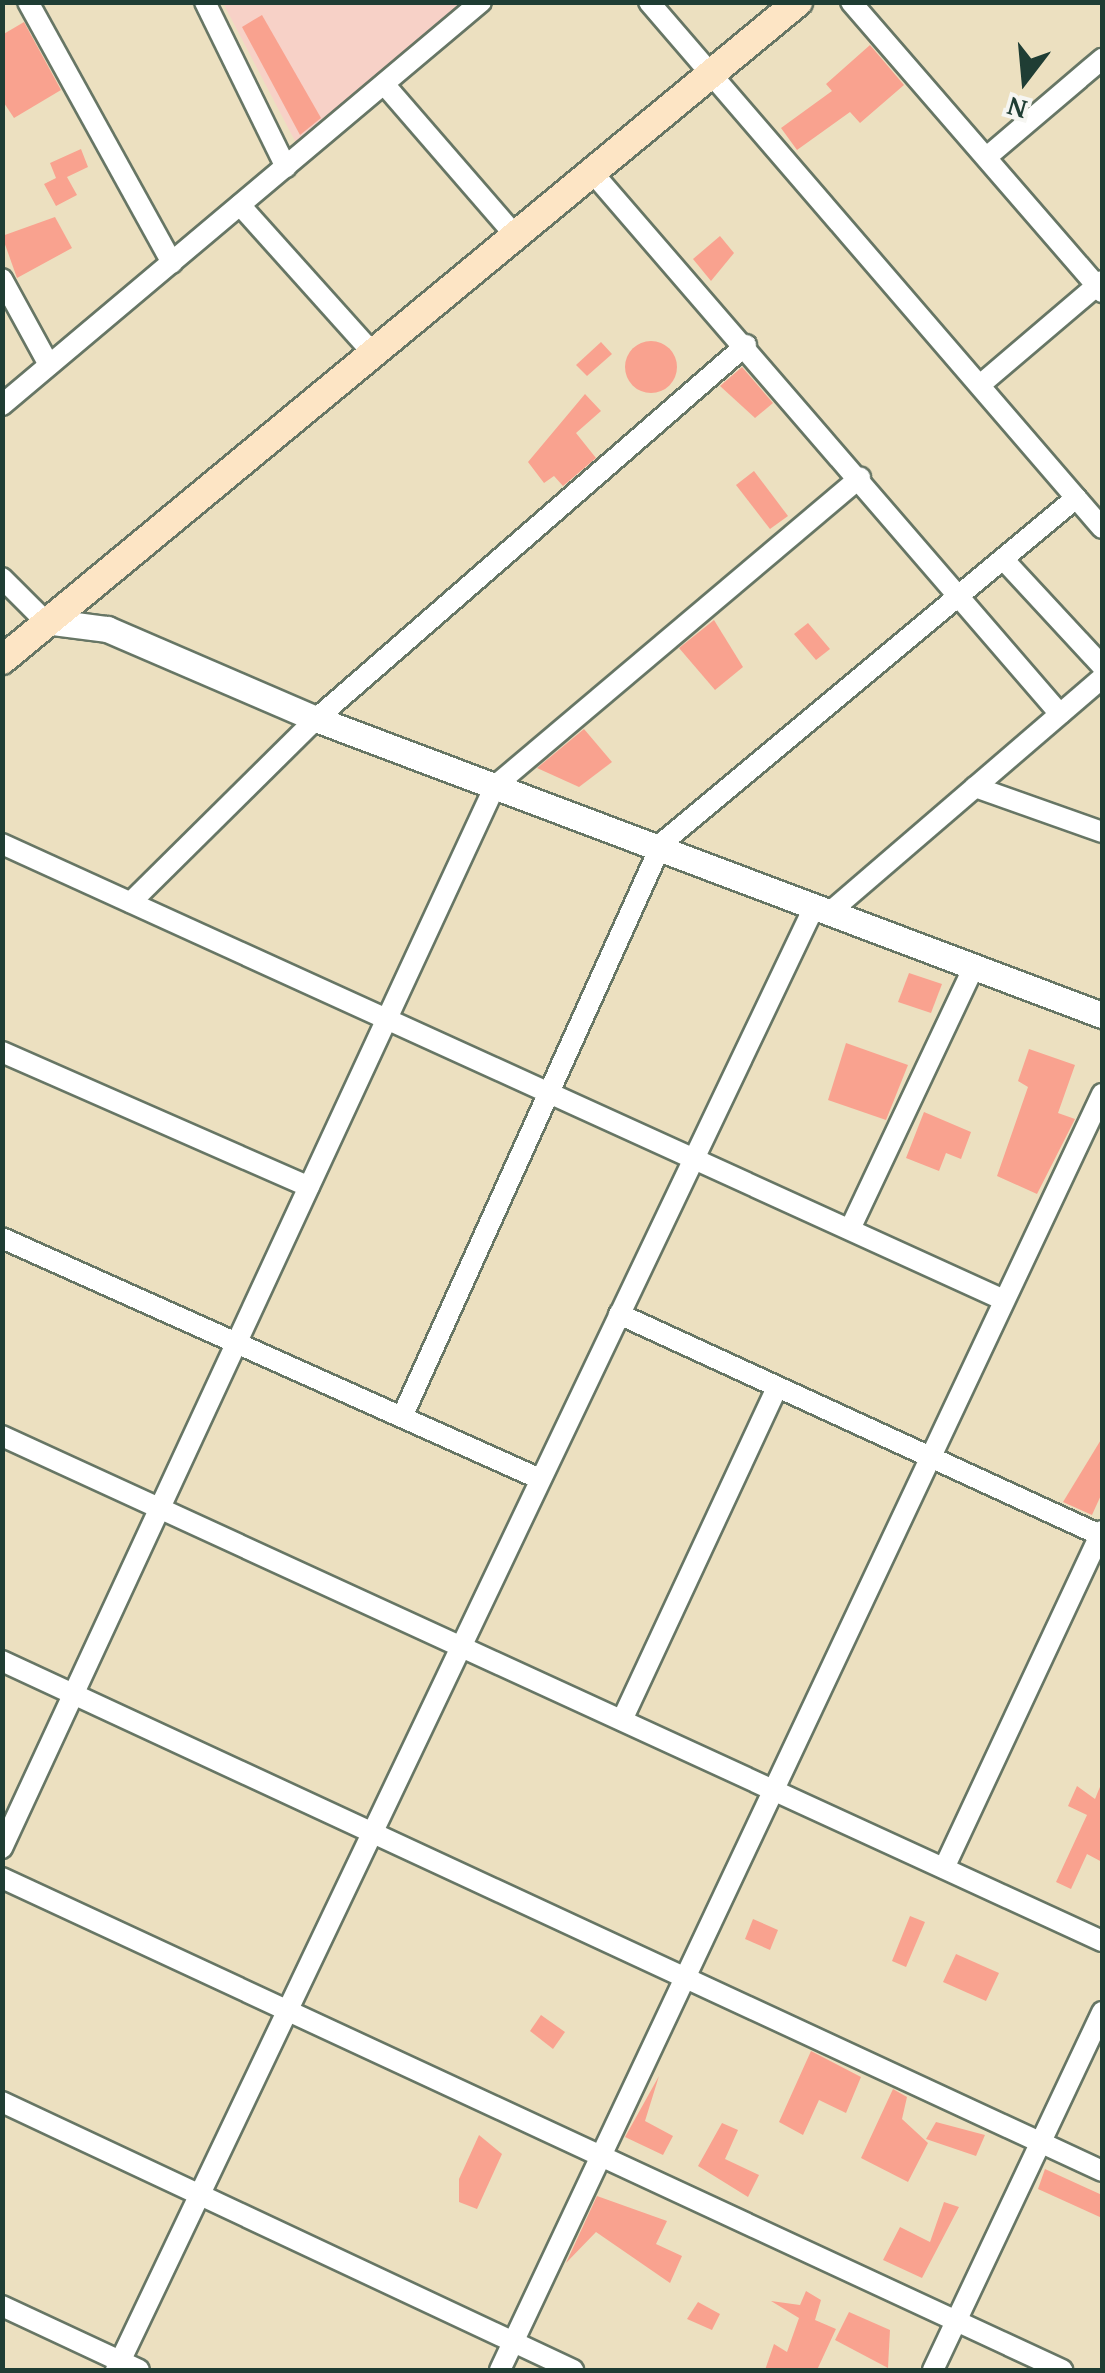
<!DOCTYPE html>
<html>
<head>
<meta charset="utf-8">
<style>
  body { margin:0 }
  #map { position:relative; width:1105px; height:2373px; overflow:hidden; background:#ece0c0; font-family:"Gentium Book Plus",serif }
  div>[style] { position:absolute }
  .built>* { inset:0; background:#f7d1c7 }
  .building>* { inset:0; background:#f9a28f }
  .round { border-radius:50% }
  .roads { filter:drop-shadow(2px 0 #677665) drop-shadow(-2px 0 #677665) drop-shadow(0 2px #677665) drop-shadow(0 -2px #677665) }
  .minor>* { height:20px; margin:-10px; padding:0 10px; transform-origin:10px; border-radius:10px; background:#fff }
  .tertiary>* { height:25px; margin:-12.5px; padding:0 12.5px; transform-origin:12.5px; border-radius:12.5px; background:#fff }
  .secondary>* { height:28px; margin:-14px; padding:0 14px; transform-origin:14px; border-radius:14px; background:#fde5c5 }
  span { translate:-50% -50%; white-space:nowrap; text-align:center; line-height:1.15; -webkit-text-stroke:9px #f6f6f2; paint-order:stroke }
  .frame { position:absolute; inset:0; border:5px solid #1f3d34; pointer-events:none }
  .north { position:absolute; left:975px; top:30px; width:100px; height:100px; -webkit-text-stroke:8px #f6f6f2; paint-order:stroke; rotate:196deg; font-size:28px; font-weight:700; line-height:40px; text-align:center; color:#1f3d34 }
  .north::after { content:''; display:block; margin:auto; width:35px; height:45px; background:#1f3d34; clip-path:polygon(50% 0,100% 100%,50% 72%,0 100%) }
</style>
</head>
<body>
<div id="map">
  <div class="built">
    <div style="clip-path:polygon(223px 3px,470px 3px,297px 145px)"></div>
  </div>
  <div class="building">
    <div style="clip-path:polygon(262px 15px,321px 118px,300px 135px,242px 27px)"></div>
    <div style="clip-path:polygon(24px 22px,61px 90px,14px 118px,2px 100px,2px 35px)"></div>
    <div style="clip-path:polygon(870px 45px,904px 85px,860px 123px,850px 112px,797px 150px,781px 128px,832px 91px,826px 84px)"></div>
    <div style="clip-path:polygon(81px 149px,88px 167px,67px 177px,77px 195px,56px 206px,44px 184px,56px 178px,50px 163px)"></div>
    <div style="clip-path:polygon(55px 217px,72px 248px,17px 278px,2px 236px)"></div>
    <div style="clip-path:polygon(720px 236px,734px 253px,711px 281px,693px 259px)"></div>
    <div class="round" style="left:625px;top:341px;width:52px;height:52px"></div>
    <div style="clip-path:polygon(601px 342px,612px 354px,587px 376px,576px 365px)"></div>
    <div style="clip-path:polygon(742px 367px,773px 403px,755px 418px,720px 386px)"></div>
    <div style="clip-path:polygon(585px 394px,601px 411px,576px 433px,596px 458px,563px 486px,554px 476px,544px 483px,528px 462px)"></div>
    <div style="clip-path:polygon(754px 471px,788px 516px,770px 529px,736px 485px)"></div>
    <div style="clip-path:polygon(714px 620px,743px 667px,715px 690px,679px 648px)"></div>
    <div style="clip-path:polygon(808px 623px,830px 649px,816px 660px,794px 634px)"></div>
    <div style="clip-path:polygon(584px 729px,612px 762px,579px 787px,537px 768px)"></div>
    <div style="clip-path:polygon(909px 973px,942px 984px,931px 1013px,898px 1002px)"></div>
    <div style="clip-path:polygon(846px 1043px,908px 1065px,886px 1120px,828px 1100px)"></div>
    <div style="clip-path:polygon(1029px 1049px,1075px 1065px,1058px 1113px,1075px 1119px,1037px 1194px,997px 1176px,1028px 1087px,1018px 1081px)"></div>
    <div style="clip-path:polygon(924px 1112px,971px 1132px,961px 1159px,946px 1153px,939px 1171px,906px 1158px)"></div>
    <div style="clip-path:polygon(1102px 1438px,1102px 1493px,1092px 1515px,1063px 1502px)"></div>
    <div style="clip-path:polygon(1102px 1782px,1102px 1862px,1087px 1854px,1071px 1889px,1056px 1882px,1087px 1815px,1068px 1806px,1077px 1786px,1095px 1799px)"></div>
    <div style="clip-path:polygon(910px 1916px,925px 1922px,906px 1967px,892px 1961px)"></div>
    <div style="clip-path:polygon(753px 1919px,778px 1930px,770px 1950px,745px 1939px)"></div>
    <div style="clip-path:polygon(956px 1954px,999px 1973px,986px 2001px,943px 1982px)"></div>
    <div style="clip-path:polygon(541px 2015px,565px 2032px,553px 2049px,530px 2031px)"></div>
    <div style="clip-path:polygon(811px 2051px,861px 2077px,846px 2113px,819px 2100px,803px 2135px,779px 2122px)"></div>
    <div style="clip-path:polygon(659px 2076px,645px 2121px,673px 2136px,663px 2155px,625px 2137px)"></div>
    <div style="clip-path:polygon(893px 2089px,907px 2097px,902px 2119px,928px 2143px,908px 2182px,861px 2158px)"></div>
    <div style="clip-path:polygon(936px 2122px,985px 2135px,976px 2156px,926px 2139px)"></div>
    <div style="clip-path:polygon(722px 2123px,738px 2130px,725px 2159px,759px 2175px,748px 2197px,698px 2166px)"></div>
    <div style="clip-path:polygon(479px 2135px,502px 2154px,477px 2209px,459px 2202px,459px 2179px)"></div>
    <div style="clip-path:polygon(1045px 2169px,1102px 2195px,1102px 2218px,1038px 2189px)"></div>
    <div style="clip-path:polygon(597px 2196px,667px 2221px,656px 2244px,682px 2256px,670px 2283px,596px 2232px,566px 2263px)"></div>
    <div style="clip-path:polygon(944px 2202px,959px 2207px,922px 2278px,883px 2260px,900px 2227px,930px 2242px)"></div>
    <div style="clip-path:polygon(806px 2291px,821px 2300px,815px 2320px,836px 2329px,817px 2370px,765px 2370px,774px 2344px,787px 2352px,799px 2318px,771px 2301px,800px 2305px)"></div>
    <div style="clip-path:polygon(698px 2302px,720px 2314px,712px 2330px,687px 2319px)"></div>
    <div style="clip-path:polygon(849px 2312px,890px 2330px,888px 2368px,835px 2340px)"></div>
  </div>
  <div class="roads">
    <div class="minor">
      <div style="left:28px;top:2px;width:298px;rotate:61.1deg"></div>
      <div style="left:205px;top:2px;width:184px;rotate:63.9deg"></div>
      <div style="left:649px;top:2px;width:694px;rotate:49.26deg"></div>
      <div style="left:851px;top:2px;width:384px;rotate:49.1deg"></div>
      <div style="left:384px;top:84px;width:200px;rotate:49.1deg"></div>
      <div style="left:988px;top:156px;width:150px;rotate:-40.4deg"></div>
      <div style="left:592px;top:172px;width:716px;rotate:49.19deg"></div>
      <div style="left:240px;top:205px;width:198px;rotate:48.1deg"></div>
      <div style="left:2px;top:279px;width:98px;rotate:61.3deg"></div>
      <div style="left:980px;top:385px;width:160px;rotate:-40.4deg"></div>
      <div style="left:2px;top:405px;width:626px;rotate:-40.08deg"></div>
      <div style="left:1003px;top:559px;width:146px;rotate:47.2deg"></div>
      <div style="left:2px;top:578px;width:61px;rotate:45deg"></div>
      <div style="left:975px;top:787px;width:135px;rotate:19.5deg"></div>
      <div style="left:2px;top:844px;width:1101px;rotate:24.47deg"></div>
      <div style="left:131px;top:902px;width:260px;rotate:-44.7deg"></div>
      <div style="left:316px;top:719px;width:570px;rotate:-41.02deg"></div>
      <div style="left:830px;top:912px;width:359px;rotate:-40.7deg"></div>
      <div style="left:2px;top:1052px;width:335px;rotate:23.7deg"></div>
      <div style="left:850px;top:1229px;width:290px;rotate:-64.7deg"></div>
      <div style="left:2px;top:1238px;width:590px;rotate:24.13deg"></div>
      <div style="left:619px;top:1314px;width:532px;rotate:24.68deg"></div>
      <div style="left:402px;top:1417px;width:630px;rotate:-65.63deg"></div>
      <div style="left:662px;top:843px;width:539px;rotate:-39.81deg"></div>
      <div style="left:2px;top:1436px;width:1210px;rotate:24.66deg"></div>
      <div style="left:2px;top:1661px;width:1212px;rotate:24.87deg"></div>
      <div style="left:622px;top:1720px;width:367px;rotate:-65deg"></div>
      <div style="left:2px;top:1848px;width:1171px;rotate:-65.1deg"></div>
      <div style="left:495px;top:786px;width:478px;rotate:-40.2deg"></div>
      <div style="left:944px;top:1868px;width:372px;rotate:-64.9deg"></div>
      <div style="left:2px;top:1878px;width:1169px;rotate:24.9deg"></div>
      <div style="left:2px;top:2102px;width:631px;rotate:25.14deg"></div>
      <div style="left:2px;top:2306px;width:151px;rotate:25deg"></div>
      <div style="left:116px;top:2370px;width:1621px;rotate:-64.49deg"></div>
      <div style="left:500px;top:2370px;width:1411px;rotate:-64.74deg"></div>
      <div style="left:933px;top:2370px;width:396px;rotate:-64.7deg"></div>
    </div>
    <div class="tertiary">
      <div style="left:45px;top:621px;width:63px;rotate:7.4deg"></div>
      <div style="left:107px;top:629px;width:228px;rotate:23.3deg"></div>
      <div style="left:316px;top:719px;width:840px;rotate:20.64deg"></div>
    </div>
    <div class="secondary">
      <div style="left:2px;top:660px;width:1033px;rotate:-39.58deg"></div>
    </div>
  </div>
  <div class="frame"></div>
  <div class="north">N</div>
</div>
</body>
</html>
